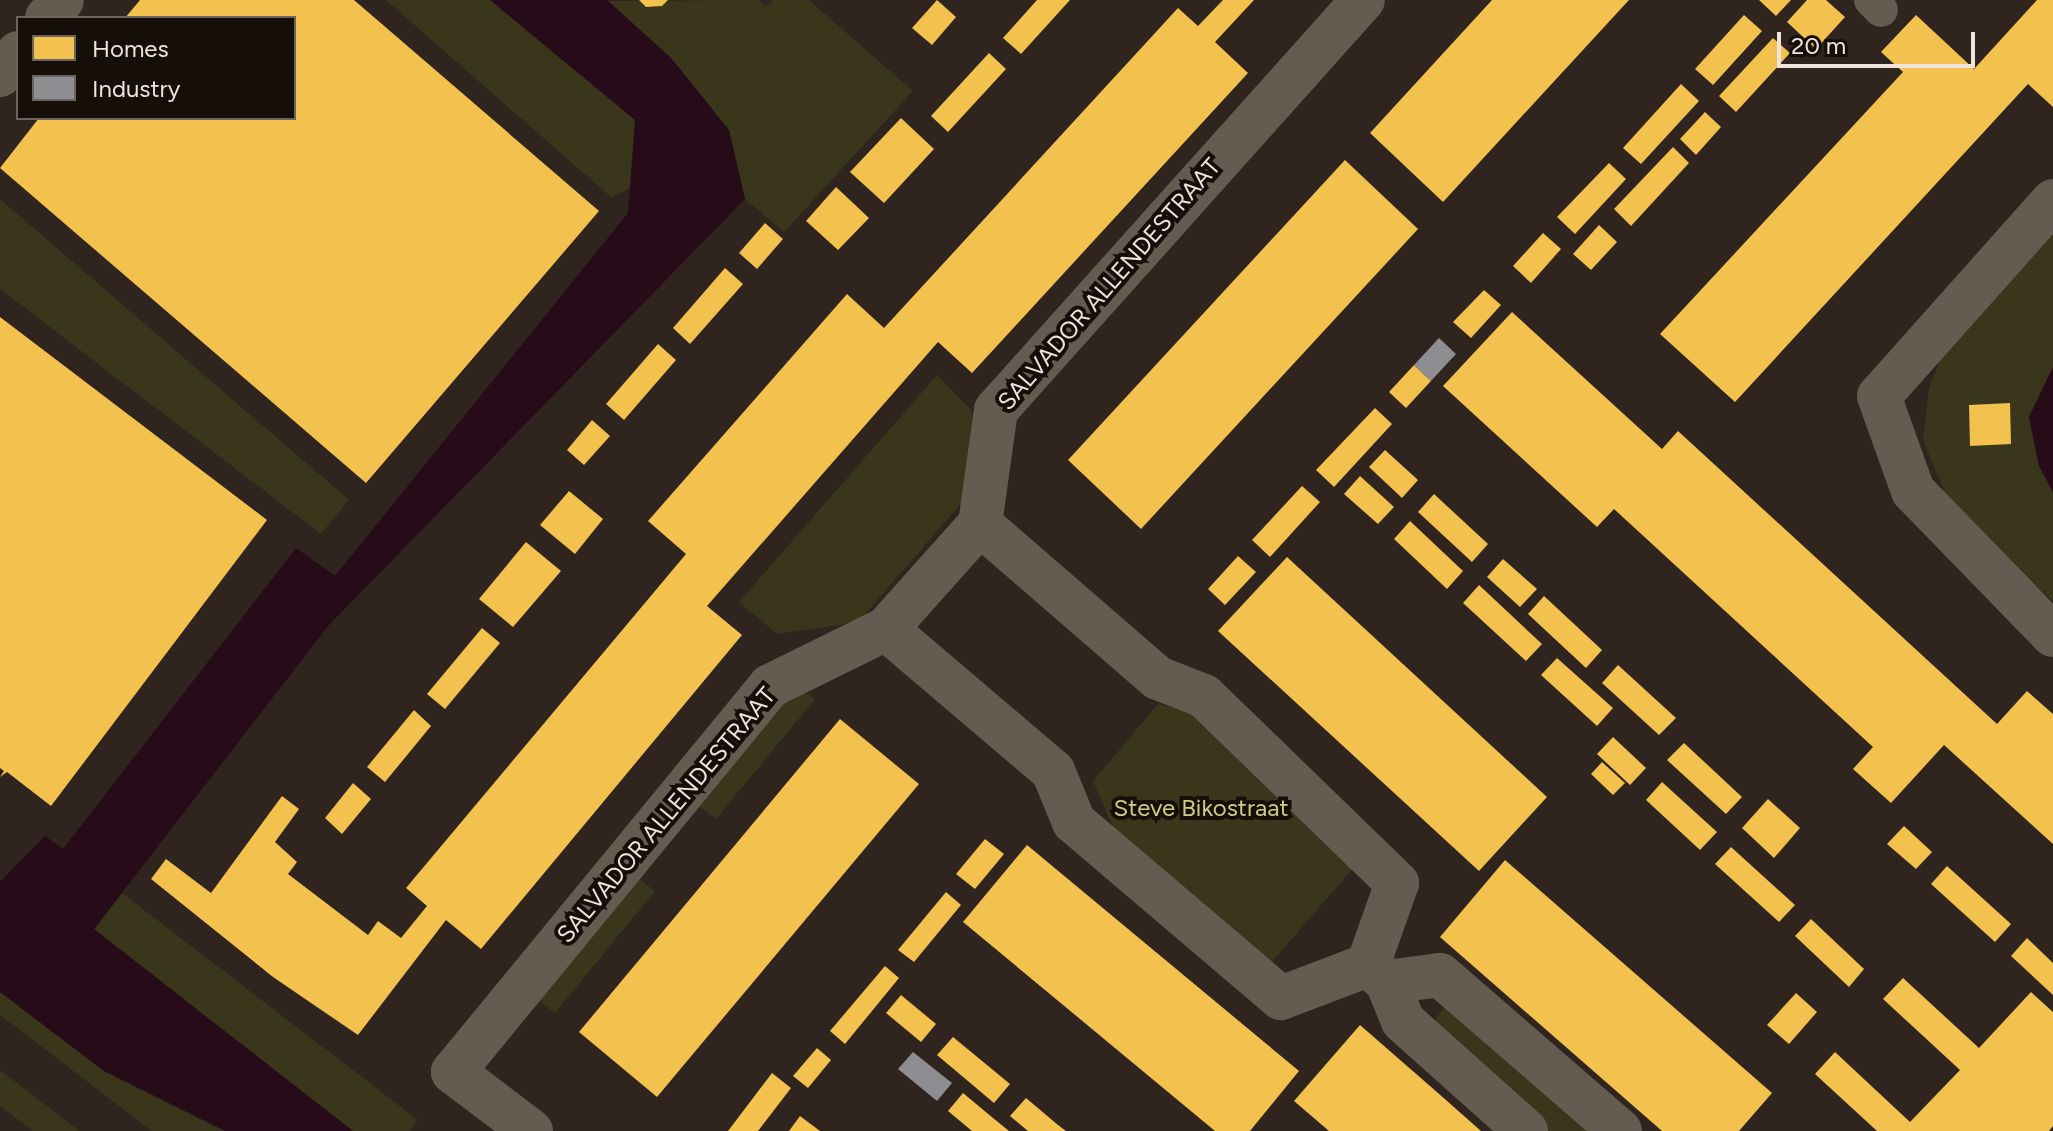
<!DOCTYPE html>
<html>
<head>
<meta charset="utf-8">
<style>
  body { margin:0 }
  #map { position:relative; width:2053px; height:1131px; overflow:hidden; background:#2f241e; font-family:Figtree,sans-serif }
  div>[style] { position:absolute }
  .green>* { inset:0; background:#39361b }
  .water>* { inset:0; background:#280b19 }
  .homes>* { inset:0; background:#f2c14e }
  .industry>* { inset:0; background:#8d8d92 }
  .service>* { height:34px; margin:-17px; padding:0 17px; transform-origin:17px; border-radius:17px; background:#645b51 }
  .minor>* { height:44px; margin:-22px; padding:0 22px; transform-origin:22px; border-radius:22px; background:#645b51 }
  span { translate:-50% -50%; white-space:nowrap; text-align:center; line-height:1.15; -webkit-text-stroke:8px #160e09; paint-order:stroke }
  .street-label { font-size:24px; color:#f0e3dc }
  .park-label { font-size:24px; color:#ceca87 }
  .legend { position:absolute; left:16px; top:16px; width:280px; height:104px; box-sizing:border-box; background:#160e09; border:2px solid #6d635d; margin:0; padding:10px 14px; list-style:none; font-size:24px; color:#f0e3dc }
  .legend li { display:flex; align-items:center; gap:16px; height:40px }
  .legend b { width:40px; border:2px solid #6d635d }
  .scale { position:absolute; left:1777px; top:32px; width:198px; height:36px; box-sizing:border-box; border:4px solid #f0e3dc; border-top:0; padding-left:10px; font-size:24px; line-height:28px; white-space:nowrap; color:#f0e3dc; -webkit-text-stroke:6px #160e09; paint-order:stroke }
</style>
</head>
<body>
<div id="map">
  <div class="green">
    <div style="clip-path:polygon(386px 0,490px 0,636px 120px,631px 187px,612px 198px)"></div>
    <div style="clip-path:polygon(758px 0,766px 7px,773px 0,809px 0,913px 91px,784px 232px,745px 199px,729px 130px,671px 58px,608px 1px)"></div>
    <div style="clip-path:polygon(0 199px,349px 500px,321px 534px,0 289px)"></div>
    <div style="clip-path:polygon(2053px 226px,2053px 367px,2029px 417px,2039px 466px,2053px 492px,2053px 601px,1951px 508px,1923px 440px,1929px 388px,1950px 336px)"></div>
    <div style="clip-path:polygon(937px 375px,972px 411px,973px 490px,858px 622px,777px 634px,739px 602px)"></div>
    <div style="clip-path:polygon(793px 682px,815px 699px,716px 819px,691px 800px)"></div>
    <div style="clip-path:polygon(1158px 704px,1235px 723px,1370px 849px,1263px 972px,1125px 855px,1093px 781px)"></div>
    <div style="clip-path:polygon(630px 872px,655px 891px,555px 1013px,530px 993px)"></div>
    <div style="clip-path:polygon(122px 893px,418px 1120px,410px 1131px,353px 1131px,94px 930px)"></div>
    <div style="clip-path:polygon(0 992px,104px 1071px,225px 1131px,152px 1131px,0 1015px)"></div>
    <div style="clip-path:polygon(1447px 1003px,1591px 1131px,1547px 1131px,1429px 1028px)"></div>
    <div style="clip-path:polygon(0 1070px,80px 1131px,33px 1131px,0 1106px)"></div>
  </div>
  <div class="water">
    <div style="clip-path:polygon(490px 0,607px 0,671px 58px,729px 130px,745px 199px,328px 626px,94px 929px,353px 1131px,225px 1131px,104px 1071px,0 992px,0 882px,45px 836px,63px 849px,296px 548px,335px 576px,628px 213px,635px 120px)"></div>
    <div style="clip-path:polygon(2053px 367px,2053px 492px,2039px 466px,2029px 417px)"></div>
  </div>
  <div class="homes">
    <div style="clip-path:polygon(140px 0,354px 0,599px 211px,366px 483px,0 168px,39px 118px,294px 118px,294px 18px,125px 18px)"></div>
    <div style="clip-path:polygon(639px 0,668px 0,662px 6px,646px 7px)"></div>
    <div style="clip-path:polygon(937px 0,956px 17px,932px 45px,912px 28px)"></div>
    <div style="clip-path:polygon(1037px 0,1070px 0,1021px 54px,1003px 38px)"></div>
    <div style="clip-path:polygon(1223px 0,1254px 0,1215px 42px,1248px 73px,972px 373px,938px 342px,707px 606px,742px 635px,481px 949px,446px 920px,358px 1035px,273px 977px,151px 879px,166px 859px,211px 893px,282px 796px,299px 809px,275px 842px,297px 862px,288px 874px,368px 935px,378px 921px,401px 938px,427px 906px,406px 888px,686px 554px,648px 521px,847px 294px,884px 328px,1178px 8px,1198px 26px)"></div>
    <div style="clip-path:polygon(1492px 0,1629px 0,1443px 202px,1370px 133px)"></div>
    <div style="clip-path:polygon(1759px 0,1791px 0,1776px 16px)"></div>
    <div style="clip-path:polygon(1807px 0,1826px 0,1845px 17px,1816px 49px,1787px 22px)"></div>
    <div style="clip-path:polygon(2037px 0,2053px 0,2053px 107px,2028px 84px,1735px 402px,1660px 334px,1903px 72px,1881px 52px,1916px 15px,1974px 69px)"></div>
    <div style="clip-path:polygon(1744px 15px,1762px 31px,1713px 85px,1695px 69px)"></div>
    <div style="clip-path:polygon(1773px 38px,1790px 53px,1736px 112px,1719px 96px)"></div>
    <div style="clip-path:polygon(989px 53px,1006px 69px,948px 132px,931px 116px)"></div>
    <div style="clip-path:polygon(1681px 84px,1699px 101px,1641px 164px,1623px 148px)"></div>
    <div style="clip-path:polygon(1705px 112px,1721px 127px,1696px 155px,1680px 139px)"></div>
    <div style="clip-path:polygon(901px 118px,934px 149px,884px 203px,850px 172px)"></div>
    <div style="clip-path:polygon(1673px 147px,1689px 163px,1631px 226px,1614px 209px)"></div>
    <div style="clip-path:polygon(1345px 160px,1418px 229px,1141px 529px,1068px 460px)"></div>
    <div style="clip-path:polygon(1609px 163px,1626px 179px,1575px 234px,1557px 217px)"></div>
    <div style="clip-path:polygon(836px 187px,869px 218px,838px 250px,806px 221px)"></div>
    <div style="clip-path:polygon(765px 223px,783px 239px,757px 269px,739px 253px)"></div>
    <div style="clip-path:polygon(1599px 225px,1617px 242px,1591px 270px,1573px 254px)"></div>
    <div style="clip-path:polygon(1543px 233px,1561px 249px,1531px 283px,1513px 266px)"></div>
    <div style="clip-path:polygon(725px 268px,743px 284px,690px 344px,673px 328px)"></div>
    <div style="clip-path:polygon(1484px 290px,1501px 305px,1471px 338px,1453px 322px)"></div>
    <div style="clip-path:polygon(1512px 312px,1662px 449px,1678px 431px,1997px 724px,2027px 691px,2053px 714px,2053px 844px,1944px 745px,1891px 803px,1853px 769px,1873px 747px,1614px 509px,1597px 527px,1443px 386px)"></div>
    <div style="clip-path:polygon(0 317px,267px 520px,51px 806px,7px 772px,0 777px,4px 771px,0 768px)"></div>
    <div style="clip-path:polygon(658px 344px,676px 360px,624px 420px,606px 404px)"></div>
    <div style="clip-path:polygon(1414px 365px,1431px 381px,1406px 408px,1389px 392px)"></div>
    <div style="clip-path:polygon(2010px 403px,2011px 444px,1970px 446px,1969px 405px)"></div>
    <div style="clip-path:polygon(1375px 408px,1392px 424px,1334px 487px,1316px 470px)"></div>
    <div style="clip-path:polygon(592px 420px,610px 436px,584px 465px,567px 450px)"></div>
    <div style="clip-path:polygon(1385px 450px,1418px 480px,1402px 498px,1369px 467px)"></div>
    <div style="clip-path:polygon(1360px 476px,1394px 507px,1378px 524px,1344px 494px)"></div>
    <div style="clip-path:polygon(1302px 486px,1320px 502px,1270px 557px,1252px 540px)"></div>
    <div style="clip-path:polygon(569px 491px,603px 519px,575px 554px,540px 525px)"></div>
    <div style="clip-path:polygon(1434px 494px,1488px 544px,1472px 562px,1418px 512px)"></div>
    <div style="clip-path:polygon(1410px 521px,1463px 571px,1447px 589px,1394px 539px)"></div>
    <div style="clip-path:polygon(526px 542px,561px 571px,513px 627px,479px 599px)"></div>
    <div style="clip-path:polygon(1238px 556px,1256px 572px,1225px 605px,1208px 589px)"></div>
    <div style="clip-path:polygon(1287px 557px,1547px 797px,1479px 871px,1218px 631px)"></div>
    <div style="clip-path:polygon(1503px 559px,1537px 589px,1520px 607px,1487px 577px)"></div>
    <div style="clip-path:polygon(1479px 585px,1542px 644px,1526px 661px,1463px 603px)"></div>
    <div style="clip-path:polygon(1544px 596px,1602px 650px,1586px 668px,1528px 614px)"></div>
    <div style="clip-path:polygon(482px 628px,500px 643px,445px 709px,427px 694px)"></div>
    <div style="clip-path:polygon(1557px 658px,1613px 708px,1597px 726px,1541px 675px)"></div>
    <div style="clip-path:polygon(1618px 665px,1676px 718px,1659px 735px,1602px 683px)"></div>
    <div style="clip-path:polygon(414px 710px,431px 726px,385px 782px,367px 767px)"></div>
    <div style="clip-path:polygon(840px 719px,919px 784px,657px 1097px,579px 1032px)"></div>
    <div style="clip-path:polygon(1613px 737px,1646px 768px,1630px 785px,1597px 754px)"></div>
    <div style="clip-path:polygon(1684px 743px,1742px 797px,1726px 814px,1667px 760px)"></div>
    <div style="clip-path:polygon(1602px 762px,1625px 783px,1613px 795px,1591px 774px)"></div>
    <div style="clip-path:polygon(1662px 782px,1717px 832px,1700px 850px,1646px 800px)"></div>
    <div style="clip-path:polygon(353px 783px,371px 799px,342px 834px,325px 818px)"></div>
    <div style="clip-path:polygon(1768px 799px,1800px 828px,1774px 858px,1742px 828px)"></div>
    <div style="clip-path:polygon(1904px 826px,1932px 852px,1916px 869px,1887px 844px)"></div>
    <div style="clip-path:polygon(985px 839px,1004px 854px,975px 889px,956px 874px)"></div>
    <div style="clip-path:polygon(1027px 845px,1299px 1071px,1250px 1131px,1215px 1131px,963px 922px)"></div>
    <div style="clip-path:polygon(1731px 847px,1795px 905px,1779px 922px,1715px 864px)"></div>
    <div style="clip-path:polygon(1505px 860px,1772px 1093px,1739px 1131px,1662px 1131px,1440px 937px)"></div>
    <div style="clip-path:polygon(1947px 866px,2011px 924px,1995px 942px,1931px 884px)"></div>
    <div style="clip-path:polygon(946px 892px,961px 905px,914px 962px,898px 950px)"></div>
    <div style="clip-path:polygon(1811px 919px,1864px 969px,1849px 987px,1795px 936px)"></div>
    <div style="clip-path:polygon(2027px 938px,2053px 963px,2053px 995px,2011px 956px)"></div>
    <div style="clip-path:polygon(885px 966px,899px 978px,845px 1044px,830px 1031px)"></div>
    <div style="clip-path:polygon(1903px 978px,1979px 1048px,2031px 992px,2053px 1012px,2053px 1126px,2049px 1131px,1877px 1131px,1815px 1074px,1835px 1052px,1910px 1122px,1960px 1070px,1883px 999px)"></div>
    <div style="clip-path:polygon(1796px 993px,1817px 1012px,1789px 1044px,1767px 1025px)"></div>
    <div style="clip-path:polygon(901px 995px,936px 1024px,921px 1042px,886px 1013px)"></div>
    <div style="clip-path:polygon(1360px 1025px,1438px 1093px,1481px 1131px,1329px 1131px,1294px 1101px)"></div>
    <div style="clip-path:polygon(953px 1037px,1010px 1084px,994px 1103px,937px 1055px)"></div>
    <div style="clip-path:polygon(817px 1048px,831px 1060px,808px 1088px,793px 1076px)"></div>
    <div style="clip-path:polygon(772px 1073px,791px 1088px,768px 1118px,758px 1131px,728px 1131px)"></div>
    <div style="clip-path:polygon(963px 1093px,993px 1118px,1009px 1131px,972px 1131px,948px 1111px)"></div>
    <div style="clip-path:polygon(1026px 1098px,1058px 1125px,1066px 1131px,1028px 1131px,1010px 1116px)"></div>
    <div style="clip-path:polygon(800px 1116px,820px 1131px,789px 1131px)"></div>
  </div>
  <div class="industry">
    <div style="clip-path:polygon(1439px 338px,1456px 354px,1431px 381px,1414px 365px)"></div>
    <div style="clip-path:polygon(913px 1052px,952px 1083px,937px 1101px,898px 1069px)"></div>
  </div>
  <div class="service">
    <div style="left:1871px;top:0;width:14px;rotate:45deg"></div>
  </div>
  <div class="minor">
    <div style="left:47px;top:18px;width:23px;rotate:-50deg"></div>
    <div style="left:0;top:75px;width:28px;rotate:-51deg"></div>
    <div style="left:2053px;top:201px;width:261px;rotate:131.7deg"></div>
    <div style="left:1879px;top:396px;width:101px;rotate:70.3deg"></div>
    <div style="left:1913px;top:491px;width:201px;rotate:45.8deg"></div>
    <div style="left:980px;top:524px;width:235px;rotate:40.9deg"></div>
    <div style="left:1158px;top:678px;width:49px;rotate:21.4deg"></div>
    <div style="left:1204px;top:696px;width:269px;rotate:44.1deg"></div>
    <div style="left:1397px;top:883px;width:87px;rotate:109.5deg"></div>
    <div style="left:886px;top:629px;width:219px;rotate:40.4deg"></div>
    <div style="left:1053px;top:771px;width:55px;rotate:67.6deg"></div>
    <div style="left:1074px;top:822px;width:272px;rotate:40.4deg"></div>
    <div style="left:1281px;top:998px;width:93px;rotate:-20.8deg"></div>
    <div style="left:1368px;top:965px;width:25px;rotate:42deg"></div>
    <div style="left:1387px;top:982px;width:42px;rotate:67.7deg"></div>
    <div style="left:1403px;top:1021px;width:165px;rotate:41.8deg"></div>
    <div style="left:1387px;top:982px;width:53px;rotate:-7.5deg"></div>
    <div style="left:1440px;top:975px;width:238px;rotate:40.9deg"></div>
    <div style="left:531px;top:1131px;width:98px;rotate:-142.9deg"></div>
    <div style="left:453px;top:1072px;width:499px;rotate:-50.6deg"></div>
    <div style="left:770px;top:686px;width:129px;rotate:-26.2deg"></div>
    <div style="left:886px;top:629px;width:141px;rotate:-48.2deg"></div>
    <div style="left:980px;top:524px;width:115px;rotate:-82deg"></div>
    <div style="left:996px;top:410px;width:550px;rotate:-48.17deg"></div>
  </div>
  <div class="street-label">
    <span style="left:1109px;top:284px;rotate:-49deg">SALVADOR ALLENDESTRAAT</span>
    <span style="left:666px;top:815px;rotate:-50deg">SALVADOR ALLENDESTRAAT</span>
  </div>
  <div class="park-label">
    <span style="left:1201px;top:808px">Steve Bikostraat</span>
  </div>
  <ul class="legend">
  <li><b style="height:22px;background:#f2c14e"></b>Homes</li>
  <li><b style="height:22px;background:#8d8d92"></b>Industry</li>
  </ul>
  <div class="scale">20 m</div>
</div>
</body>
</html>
